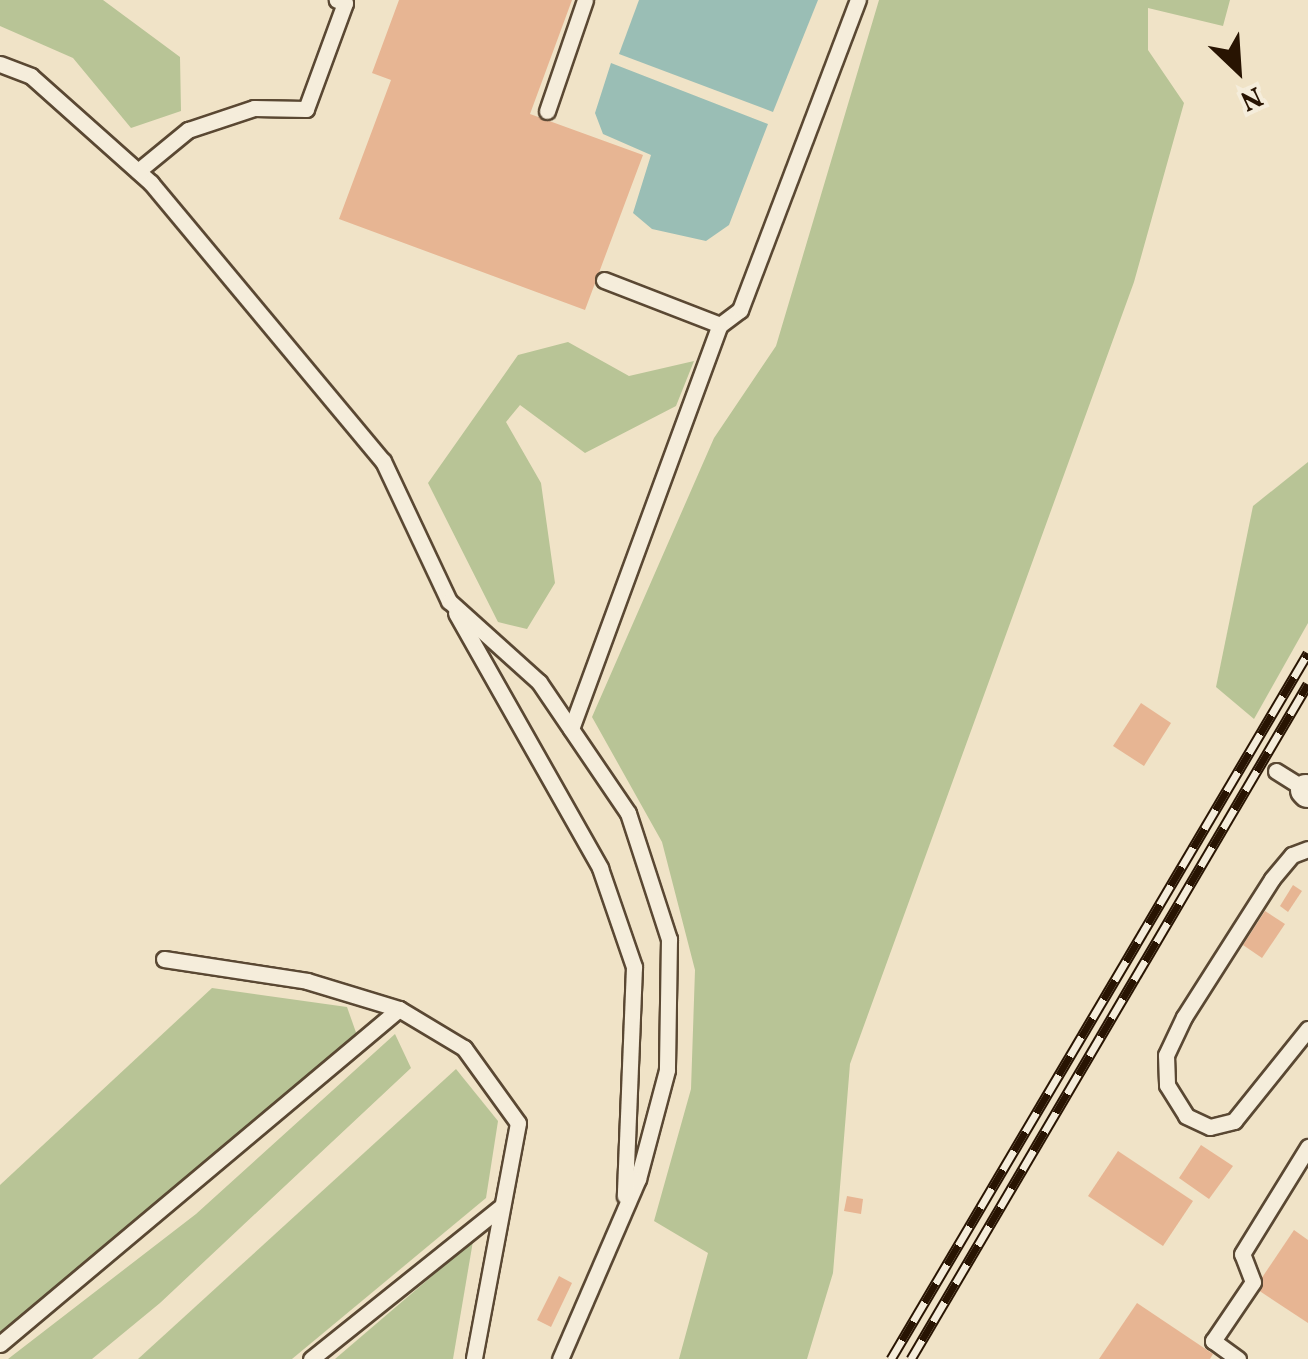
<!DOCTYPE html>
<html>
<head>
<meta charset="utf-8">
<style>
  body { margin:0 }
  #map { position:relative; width:1308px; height:1359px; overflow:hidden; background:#f0e3c7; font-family:Vollkorn,serif }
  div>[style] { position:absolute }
  .green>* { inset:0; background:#b8c496 }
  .water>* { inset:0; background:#9abeb5 }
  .building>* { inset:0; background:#e7b593 }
  .roads { filter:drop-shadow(2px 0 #5a4833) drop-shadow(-2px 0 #5a4833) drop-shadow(0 2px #5a4833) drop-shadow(0 -2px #5a4833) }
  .service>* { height:15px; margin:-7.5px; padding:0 7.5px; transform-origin:7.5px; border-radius:7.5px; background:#f5eddb }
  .minor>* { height:30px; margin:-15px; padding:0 15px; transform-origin:15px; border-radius:15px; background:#f5eddb }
  .rail>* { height:11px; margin-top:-5.5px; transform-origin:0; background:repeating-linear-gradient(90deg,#f5eddb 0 22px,#281402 0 44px); box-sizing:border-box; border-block:2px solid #281402 }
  span { translate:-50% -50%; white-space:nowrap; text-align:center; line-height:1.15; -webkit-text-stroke:10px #f5eddb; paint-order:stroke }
  .north { position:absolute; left:1188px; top:20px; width:100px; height:100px; -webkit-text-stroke:8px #f5eddb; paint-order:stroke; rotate:155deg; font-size:28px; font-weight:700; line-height:40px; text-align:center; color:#281402 }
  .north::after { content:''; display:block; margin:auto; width:35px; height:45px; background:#281402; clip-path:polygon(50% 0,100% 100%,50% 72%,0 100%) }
</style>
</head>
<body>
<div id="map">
  <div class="green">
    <div style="clip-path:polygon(0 0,103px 0,180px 57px,181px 111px,131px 128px,73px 58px,0 26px)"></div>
    <div style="clip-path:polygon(879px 0,1230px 0,1223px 26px,1148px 8px,1148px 50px,1184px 103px,1134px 282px,850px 1064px,833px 1273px,807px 1359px,679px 1359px,708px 1253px,654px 1221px,691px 1089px,695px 970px,662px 842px,592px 717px,714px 438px,776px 346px)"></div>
    <div style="clip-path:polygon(568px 342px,629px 376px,694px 361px,676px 406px,585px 453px,520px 405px,506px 422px,541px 483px,555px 583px,527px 629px,498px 622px,428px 483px,518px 355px)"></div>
    <div style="clip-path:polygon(1308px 462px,1308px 623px,1254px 719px,1216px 687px,1253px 506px)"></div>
    <div style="clip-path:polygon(212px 988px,347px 1007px,358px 1038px,0 1333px,0 1185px)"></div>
    <div style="clip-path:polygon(395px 1034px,411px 1068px,160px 1303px,92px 1359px,8px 1359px,196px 1214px)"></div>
    <div style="clip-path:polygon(456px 1069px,498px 1121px,486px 1198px,292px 1359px,138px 1359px)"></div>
    <div style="clip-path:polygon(473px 1241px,453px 1359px,335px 1359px)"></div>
  </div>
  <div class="water">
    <div style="clip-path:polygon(639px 0,818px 0,773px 112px,619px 54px)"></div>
    <div style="clip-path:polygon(611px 63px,768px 124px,729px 225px,706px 241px,652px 229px,633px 213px,651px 155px,603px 134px,595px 113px)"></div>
  </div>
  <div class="building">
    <div style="clip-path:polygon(399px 0,572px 0,530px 114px,643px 155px,585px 310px,339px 219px,391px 80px,372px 73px)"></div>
    <div style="clip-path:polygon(1141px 703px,1171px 723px,1144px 766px,1113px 746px)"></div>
    <div style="clip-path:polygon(1293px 885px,1302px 891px,1288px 912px,1280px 906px)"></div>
    <div style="clip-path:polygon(1265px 911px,1285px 924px,1262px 958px,1243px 945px)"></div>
    <div style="clip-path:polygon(1201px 1145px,1233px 1166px,1209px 1199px,1179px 1178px)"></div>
    <div style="clip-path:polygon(1118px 1151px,1193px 1201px,1163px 1246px,1088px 1196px)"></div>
    <div style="clip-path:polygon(847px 1196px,863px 1199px,861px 1214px,844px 1211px)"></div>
    <div style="clip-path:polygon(1294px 1230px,1308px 1240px,1308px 1323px,1255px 1288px)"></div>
    <div style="clip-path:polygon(559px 1276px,572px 1283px,551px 1327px,537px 1320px)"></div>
    <div style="clip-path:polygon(1137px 1303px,1213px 1354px,1210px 1359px,1099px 1359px)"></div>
  </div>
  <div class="roads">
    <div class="service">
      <div style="left:0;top:64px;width:33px;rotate:21deg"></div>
      <div style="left:31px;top:76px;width:161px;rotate:41.7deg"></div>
      <div style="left:151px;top:183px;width:362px;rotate:50.2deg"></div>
      <div style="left:383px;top:461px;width:155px;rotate:64.8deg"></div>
      <div style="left:449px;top:601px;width:121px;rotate:42deg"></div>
      <div style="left:539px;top:682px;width:158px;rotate:55.8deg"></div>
      <div style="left:628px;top:813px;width:133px;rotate:72deg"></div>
      <div style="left:669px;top:939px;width:131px;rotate:90.9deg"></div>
      <div style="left:667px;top:1070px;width:113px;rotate:104.9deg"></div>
      <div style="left:638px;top:1179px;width:196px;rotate:113.4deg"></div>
      <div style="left:547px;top:111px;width:117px;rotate:-71.1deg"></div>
      <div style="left:138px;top:171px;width:65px;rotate:-39.4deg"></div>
      <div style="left:188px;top:130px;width:70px;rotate:-18.4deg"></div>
      <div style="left:254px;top:108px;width:52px;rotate:1.1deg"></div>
      <div style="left:306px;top:109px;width:113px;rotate:-69.8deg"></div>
      <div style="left:345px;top:3px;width:9px;rotate:-159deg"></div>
      <div style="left:604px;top:280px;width:124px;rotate:21.2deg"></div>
      <div style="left:456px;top:613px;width:293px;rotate:60.5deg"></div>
      <div style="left:600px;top:868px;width:105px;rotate:71deg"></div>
      <div style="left:634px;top:967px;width:229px;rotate:92.3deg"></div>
      <div style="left:571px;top:729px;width:431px;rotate:-69.8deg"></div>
      <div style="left:720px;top:325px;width:25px;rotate:-37deg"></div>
      <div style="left:740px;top:310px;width:332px;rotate:-69.2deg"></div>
      <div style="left:1276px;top:771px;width:36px;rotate:32deg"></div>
      <div style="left:1308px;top:849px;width:17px;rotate:159deg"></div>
      <div style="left:1292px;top:855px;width:31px;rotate:130deg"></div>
      <div style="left:1272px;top:879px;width:164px;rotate:122.5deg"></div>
      <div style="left:1184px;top:1017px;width:42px;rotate:115.3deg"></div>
      <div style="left:1166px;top:1055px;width:30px;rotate:88deg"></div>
      <div style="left:1167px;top:1085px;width:36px;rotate:58deg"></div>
      <div style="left:1186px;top:1116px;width:26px;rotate:25deg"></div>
      <div style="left:1210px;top:1127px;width:25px;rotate:-14deg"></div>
      <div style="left:1234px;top:1121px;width:118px;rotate:-51.2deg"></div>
      <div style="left:164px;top:959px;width:145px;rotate:8.7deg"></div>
      <div style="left:307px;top:981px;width:96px;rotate:16.9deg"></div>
      <div style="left:0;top:1344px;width:521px;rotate:-40.02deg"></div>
      <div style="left:399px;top:1009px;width:76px;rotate:31deg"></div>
      <div style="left:464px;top:1048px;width:92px;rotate:54.2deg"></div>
      <div style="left:518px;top:1123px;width:240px;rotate:100.6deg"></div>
      <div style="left:311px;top:1359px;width:245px;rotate:-38.7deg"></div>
      <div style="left:1238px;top:1359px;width:31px;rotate:-144deg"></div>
      <div style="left:1213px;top:1341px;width:71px;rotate:-55.9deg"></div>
      <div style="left:1253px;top:1282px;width:30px;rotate:-111deg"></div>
      <div style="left:1242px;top:1254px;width:126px;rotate:-58.3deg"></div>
    </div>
    <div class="minor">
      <div style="left:1306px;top:790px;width:3px;rotate:45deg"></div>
    </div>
  </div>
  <div class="rail">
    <div style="left:891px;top:1359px;width:820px;rotate:-59.43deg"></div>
    <div style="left:911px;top:1359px;width:783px;rotate:-59.54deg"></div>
  </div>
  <div class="north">N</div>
</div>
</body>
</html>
